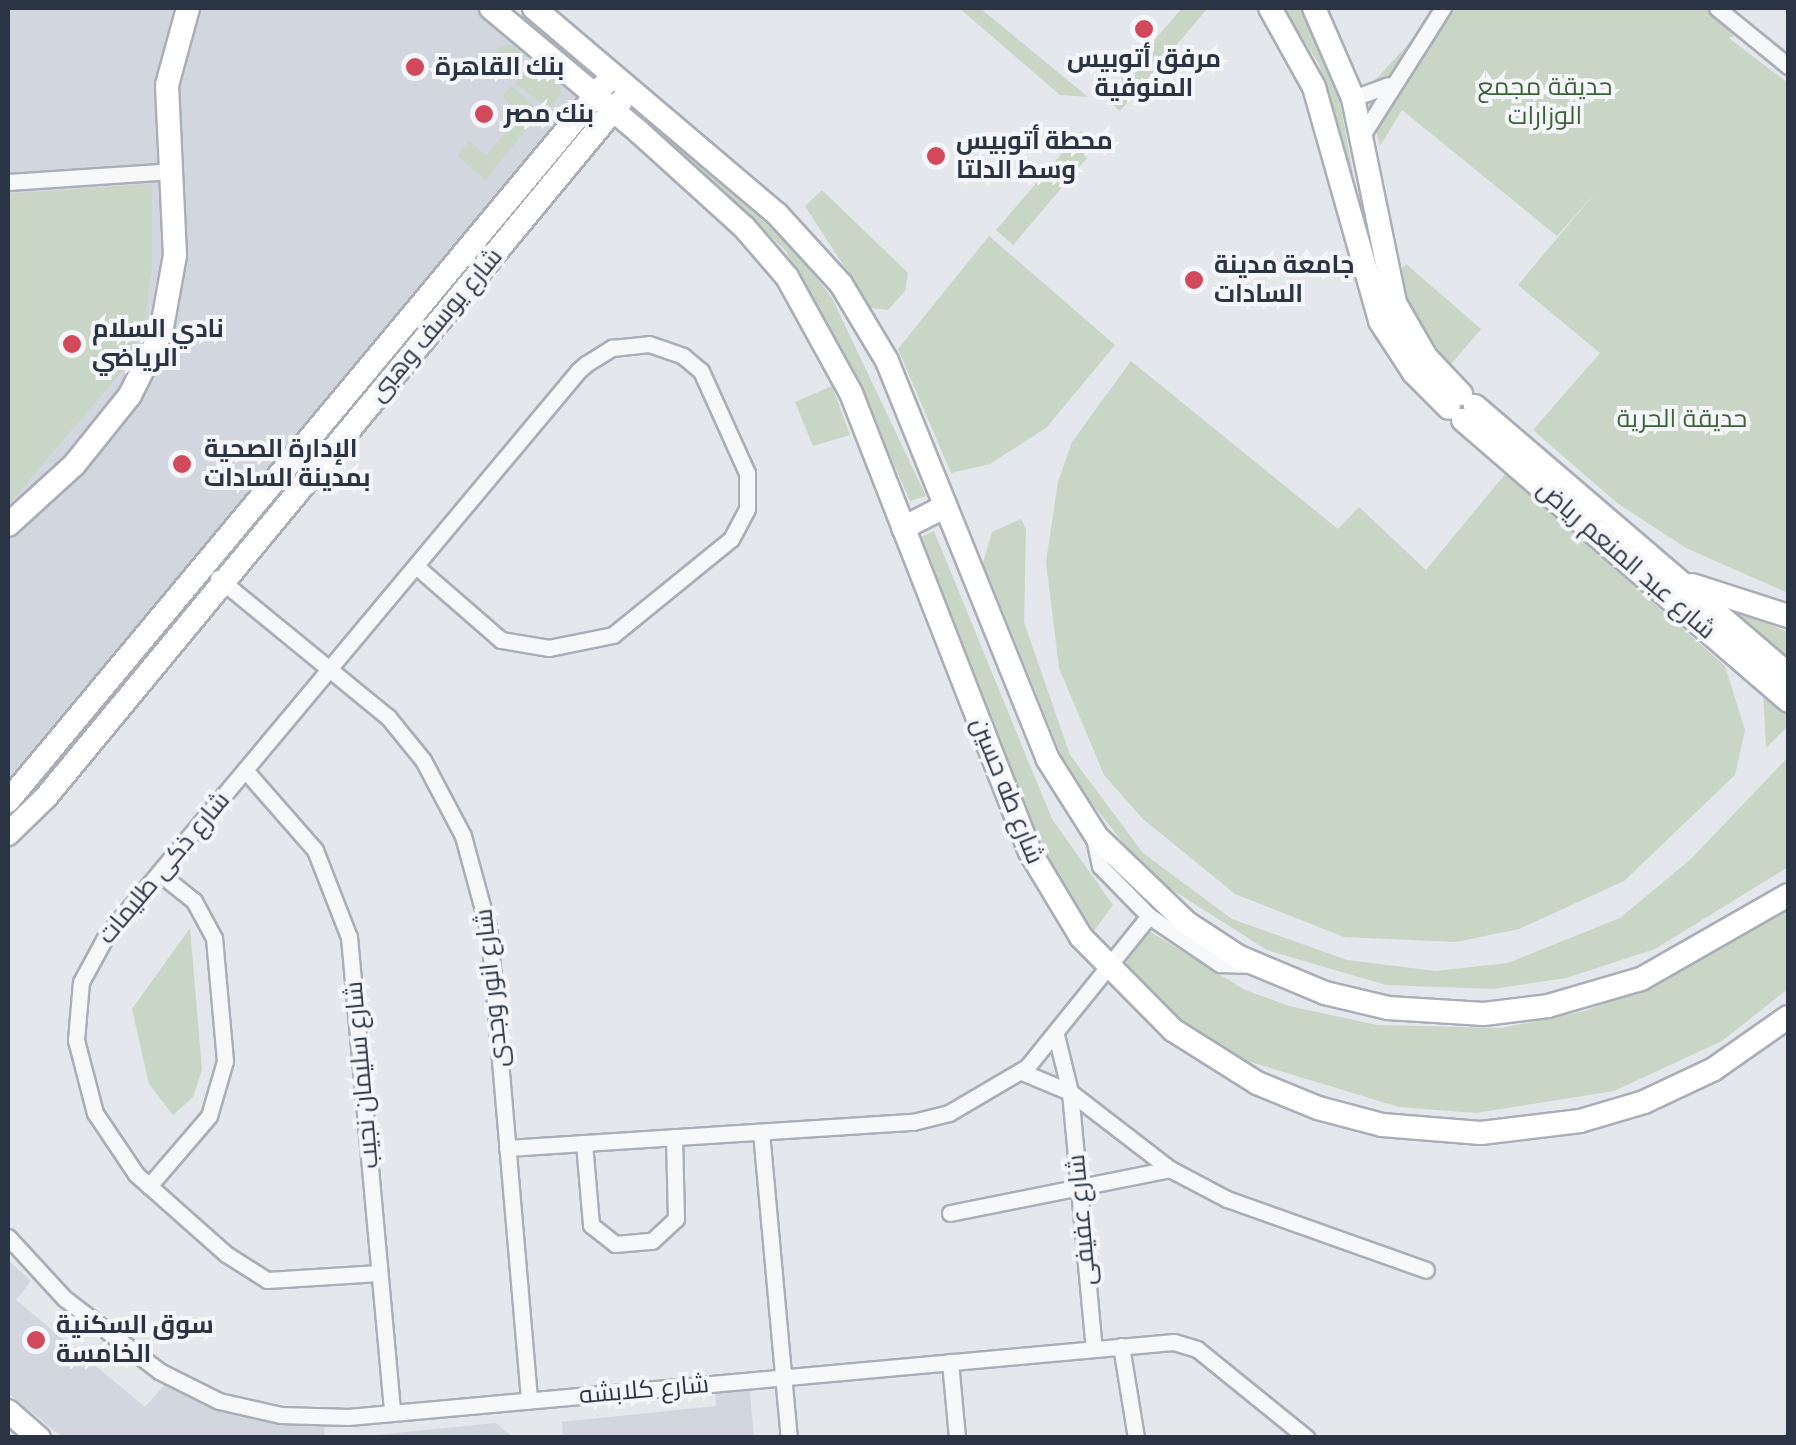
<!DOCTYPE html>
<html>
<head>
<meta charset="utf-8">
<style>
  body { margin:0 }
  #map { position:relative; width:1796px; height:1445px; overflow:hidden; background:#e4e7ec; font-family:Poppins,Cairo,sans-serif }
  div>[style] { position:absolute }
  .built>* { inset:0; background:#d2d6de }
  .green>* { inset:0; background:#c9d6c5 }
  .round { border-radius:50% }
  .roads { filter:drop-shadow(2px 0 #a9aeb7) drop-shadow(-2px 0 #a9aeb7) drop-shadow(0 2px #a9aeb7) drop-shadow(0 -2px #a9aeb7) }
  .street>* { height:15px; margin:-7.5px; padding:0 7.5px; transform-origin:7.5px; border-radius:7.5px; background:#f7f8fa }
  .secondary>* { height:22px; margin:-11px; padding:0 11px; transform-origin:11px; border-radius:11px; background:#fff }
  .dots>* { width:28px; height:28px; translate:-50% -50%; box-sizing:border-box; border:5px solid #f4f6f9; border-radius:50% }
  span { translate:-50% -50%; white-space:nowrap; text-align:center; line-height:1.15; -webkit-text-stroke:8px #f4f6f9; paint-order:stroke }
  .poi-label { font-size:25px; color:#2b3445; font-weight:700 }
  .left { translate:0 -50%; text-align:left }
  .park-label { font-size:25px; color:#3f6138 }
  .street-label { font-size:25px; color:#2b3445 }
  .frame { position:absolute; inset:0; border:10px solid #2b3445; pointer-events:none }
</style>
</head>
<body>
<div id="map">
  <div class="built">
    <div style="clip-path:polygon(8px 8px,477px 8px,577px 97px,8px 792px)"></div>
    <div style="clip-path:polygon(8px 1260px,31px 1281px,16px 1300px,145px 1407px,168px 1381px,324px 1424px,325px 1437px,62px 1437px,8px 1393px)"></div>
    <div style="clip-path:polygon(749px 1384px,754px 1437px,563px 1437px,562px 1422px,716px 1406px,715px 1388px)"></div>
    <div style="clip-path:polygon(496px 1423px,513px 1437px,356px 1437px)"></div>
  </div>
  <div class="green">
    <div style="clip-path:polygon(959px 8px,980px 8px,1088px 97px,1060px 95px)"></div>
    <div style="clip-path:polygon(1182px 8px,1208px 8px,1120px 111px,1105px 98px)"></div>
    <div style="clip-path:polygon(1283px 8px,1302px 8px,1310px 18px,1337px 86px,1353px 173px,1346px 174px,1319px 64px)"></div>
    <div style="clip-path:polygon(1429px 8px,1717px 8px,1746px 31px,1729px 38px,1788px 83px,1788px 593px,1686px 548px,1617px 503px,1533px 430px,1600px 353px,1518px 285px,1595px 193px,1557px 236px,1402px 110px,1380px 146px,1365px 91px,1436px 14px)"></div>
    <div class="round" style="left:494px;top:45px;width:28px;height:28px"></div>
    <div style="clip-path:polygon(533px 61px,559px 83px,562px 92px,549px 109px,515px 83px)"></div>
    <div style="clip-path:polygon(511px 86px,536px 107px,537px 116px,485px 180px,457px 155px,469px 141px,486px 155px,521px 115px,502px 96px)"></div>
    <div style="clip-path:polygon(637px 112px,791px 245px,832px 298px,926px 496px,910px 501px,847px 359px,785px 250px)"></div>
    <div style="clip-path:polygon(1081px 131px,1094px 142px,1083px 154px,1087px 158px,1013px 245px,996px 230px)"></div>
    <div style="clip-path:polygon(152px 184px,152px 268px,144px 323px,128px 364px,8px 505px,8px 194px)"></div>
    <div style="clip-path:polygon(822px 190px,908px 273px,905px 291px,888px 310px,871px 308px,805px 206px)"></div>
    <div style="clip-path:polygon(989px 236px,1115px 345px,1046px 428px,990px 464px,951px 473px,898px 349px)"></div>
    <div style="clip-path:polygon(1406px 264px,1481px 329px,1446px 370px,1391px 279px)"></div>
    <div style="clip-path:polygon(1131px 361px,1338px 529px,1359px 507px,1426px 570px,1506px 473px,1725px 666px,1745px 730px,1735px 775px,1624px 881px,1519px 929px,1456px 942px,1344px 937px,1235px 894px,1143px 819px,1104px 775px,1059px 668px,1046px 562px,1058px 482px,1072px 442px)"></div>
    <div style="clip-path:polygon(832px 386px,850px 435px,813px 446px,795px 402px)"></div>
    <div style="clip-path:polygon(1021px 519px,1026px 529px,1024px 622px,1070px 755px,1143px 853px,1232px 919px,1347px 960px,1435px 971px,1508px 963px,1620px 918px,1691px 859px,1788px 757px,1788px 867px,1655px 949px,1566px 978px,1493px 989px,1386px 985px,1267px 950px,1149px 875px,1070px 776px,983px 563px,992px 532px)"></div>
    <div style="clip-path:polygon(934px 531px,1052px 819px,1113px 905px,1094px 931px,1033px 838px,916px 539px)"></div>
    <div style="clip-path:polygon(1720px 604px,1788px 632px,1788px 665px)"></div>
    <div style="clip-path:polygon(1763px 690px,1788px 711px,1788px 726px,1766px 748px)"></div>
    <div style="clip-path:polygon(1788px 907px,1788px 989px,1722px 1041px,1614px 1091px,1476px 1113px,1399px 1107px,1237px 1058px,1161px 1009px,1130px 975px,1126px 960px,1149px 931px,1245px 990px,1289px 1006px,1377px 1025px,1502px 1028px,1585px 1011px,1635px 992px)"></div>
    <div style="clip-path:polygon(190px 928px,202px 1070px,193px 1097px,173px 1115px,149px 1084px,132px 1009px)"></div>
  </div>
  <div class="roads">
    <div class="street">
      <div style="left:1717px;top:8px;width:92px;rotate:39.2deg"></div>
      <div style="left:1353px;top:98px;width:37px;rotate:-20deg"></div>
      <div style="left:1361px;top:137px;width:153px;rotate:-57.6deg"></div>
      <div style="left:8px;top:182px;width:164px;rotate:-3.8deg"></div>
      <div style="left:218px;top:578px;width:220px;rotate:39.3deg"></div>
      <div style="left:388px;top:717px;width:55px;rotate:50.9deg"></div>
      <div style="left:423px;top:760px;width:86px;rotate:62.2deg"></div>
      <div style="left:463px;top:836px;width:99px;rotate:74.8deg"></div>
      <div style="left:489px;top:932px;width:470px;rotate:85.1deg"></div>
      <div style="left:245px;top:770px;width:106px;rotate:48.8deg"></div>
      <div style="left:315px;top:850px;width:93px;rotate:68.7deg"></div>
      <div style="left:349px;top:937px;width:478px;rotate:84.8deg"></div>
      <div style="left:1093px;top:833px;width:34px;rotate:78deg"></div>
      <div style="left:1100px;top:866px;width:70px;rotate:45.6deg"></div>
      <div style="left:1149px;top:916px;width:86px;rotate:34.1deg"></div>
      <div style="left:1220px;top:964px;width:31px;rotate:2deg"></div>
      <div style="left:1056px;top:1035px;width:59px;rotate:76.2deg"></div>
      <div style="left:1070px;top:1092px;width:258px;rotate:84.7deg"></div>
      <div style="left:1022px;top:1072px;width:52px;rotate:22.6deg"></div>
      <div style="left:1070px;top:1092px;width:126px;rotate:37.6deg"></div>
      <div style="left:1170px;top:1169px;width:64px;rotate:27.8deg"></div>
      <div style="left:1227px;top:1199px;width:211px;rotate:19.6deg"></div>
      <div style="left:761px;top:1132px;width:307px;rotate:84.8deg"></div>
      <div style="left:584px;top:1143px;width:82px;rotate:85.1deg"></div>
      <div style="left:591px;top:1225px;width:31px;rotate:38deg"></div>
      <div style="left:615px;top:1244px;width:37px;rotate:-5deg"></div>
      <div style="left:652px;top:1241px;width:33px;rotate:-43deg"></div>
      <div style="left:676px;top:1219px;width:82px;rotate:-91.4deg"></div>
      <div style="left:507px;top:1148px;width:407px;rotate:-3.7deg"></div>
      <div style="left:913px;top:1122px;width:37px;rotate:-14deg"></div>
      <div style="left:949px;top:1113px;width:91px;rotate:-30.5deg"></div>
      <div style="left:1027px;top:1067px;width:194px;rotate:-51.1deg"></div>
      <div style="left:149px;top:1186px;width:92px;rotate:-49.4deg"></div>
      <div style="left:209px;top:1116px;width:57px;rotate:-73.8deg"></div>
      <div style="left:225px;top:1061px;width:123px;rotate:-95.1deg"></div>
      <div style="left:214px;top:938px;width:42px;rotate:-118.4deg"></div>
      <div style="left:194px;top:901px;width:45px;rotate:-141.3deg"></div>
      <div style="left:950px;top:1213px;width:224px;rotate:-11.3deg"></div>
      <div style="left:8px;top:1237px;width:83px;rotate:47.4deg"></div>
      <div style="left:64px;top:1298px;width:120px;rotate:37.5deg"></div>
      <div style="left:159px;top:1371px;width:67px;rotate:26.6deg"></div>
      <div style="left:219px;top:1401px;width:64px;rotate:12.7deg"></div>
      <div style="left:281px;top:1415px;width:67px;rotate:1.7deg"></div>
      <div style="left:348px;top:1417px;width:829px;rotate:-5.19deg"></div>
      <div style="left:1174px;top:1342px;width:24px;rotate:17deg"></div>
      <div style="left:1197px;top:1349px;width:141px;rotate:39deg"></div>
      <div style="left:379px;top:1273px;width:112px;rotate:176.4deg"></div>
      <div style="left:267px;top:1280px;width:49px;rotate:-147.6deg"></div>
      <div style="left:226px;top:1254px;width:120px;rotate:-138.4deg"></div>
      <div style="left:136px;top:1174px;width:73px;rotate:-123.9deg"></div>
      <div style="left:95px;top:1113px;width:75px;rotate:-104.6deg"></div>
      <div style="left:76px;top:1040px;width:58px;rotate:-85.1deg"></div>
      <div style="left:81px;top:982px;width:52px;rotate:-61.5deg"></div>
      <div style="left:106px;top:936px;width:348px;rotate:-50.1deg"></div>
      <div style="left:329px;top:669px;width:388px;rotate:-50.1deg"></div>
      <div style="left:578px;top:371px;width:11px;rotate:-41deg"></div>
      <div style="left:586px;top:364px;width:31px;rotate:-32deg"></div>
      <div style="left:612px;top:348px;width:37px;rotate:-6deg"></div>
      <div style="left:649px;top:344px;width:36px;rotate:19deg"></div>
      <div style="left:683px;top:356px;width:23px;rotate:40deg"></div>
      <div style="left:701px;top:371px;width:112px;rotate:65.7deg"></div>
      <div style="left:747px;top:473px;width:36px;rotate:90deg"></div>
      <div style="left:747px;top:509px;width:34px;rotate:118deg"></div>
      <div style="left:731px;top:539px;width:152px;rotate:140.9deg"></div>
      <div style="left:613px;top:635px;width:65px;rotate:168.5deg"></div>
      <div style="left:549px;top:648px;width:49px;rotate:-170.5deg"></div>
      <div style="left:501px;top:640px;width:113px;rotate:-139deg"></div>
      <div style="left:1121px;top:1346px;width:93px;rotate:80.7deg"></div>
      <div style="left:950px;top:1362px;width:76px;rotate:84.7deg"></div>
    </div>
    <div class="secondary">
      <div style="left:491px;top:8px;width:192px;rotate:39.9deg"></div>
      <div style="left:638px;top:131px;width:143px;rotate:42.2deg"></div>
      <div style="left:744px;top:227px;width:66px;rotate:49.3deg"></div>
      <div style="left:787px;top:277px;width:132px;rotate:61.1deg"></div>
      <div style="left:851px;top:393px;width:493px;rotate:68.7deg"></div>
      <div style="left:1030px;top:852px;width:99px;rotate:59deg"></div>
      <div style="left:1081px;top:937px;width:131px;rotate:45.3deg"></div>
      <div style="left:1173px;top:1030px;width:99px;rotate:32.2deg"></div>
      <div style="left:1257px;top:1083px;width:66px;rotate:22.3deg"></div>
      <div style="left:1318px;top:1108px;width:66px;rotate:14.9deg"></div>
      <div style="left:1382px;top:1125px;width:99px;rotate:4.6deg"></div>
      <div style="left:1481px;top:1133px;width:100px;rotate:-6.9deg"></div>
      <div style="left:1580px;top:1121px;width:67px;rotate:-16.5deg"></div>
      <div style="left:1644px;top:1102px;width:77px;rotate:-25.2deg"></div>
      <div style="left:1714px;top:1069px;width:90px;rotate:-35.1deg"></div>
      <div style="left:534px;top:8px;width:319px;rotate:40.3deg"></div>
      <div style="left:777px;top:214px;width:95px;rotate:47.6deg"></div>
      <div style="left:841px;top:284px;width:90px;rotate:59.1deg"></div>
      <div style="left:887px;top:361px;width:428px;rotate:68deg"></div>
      <div style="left:1047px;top:758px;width:93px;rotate:57.7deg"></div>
      <div style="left:1097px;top:837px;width:124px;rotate:43.7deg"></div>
      <div style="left:1187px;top:923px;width:62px;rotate:33.2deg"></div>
      <div style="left:1239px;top:957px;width:93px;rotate:22.7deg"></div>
      <div style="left:1325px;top:993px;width:65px;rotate:13.4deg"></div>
      <div style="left:1388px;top:1008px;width:96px;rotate:3.6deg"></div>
      <div style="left:1484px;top:1014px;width:64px;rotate:-7.1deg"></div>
      <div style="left:1548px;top:1006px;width:97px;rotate:-16.2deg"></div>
      <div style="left:1641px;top:979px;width:169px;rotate:-29.7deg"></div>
      <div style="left:1270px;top:8px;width:90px;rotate:60.9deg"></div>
      <div style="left:1314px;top:87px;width:243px;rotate:74.2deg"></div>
      <div style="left:1380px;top:321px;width:62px;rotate:56.8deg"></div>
      <div style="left:1414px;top:373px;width:49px;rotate:45deg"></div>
      <div style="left:1314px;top:8px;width:98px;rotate:66.6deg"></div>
      <div style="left:1353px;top:98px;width:209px;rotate:78.4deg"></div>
      <div style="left:1395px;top:303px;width:62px;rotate:60.1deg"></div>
      <div style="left:1426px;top:357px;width:51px;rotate:46.6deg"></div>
      <div style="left:1475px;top:406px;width:412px;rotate:40.6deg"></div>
      <div style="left:1463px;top:420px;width:430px;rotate:40.8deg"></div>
      <div style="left:8px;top:525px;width:89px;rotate:-42.3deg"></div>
      <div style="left:74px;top:465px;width:90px;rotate:-51.3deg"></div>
      <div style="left:130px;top:395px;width:69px;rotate:-63.4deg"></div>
      <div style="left:161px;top:333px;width:79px;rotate:-79.8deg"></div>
      <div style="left:175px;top:255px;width:170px;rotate:-92.7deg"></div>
      <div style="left:167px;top:85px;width:80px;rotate:-74.7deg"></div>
      <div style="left:903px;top:528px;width:48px;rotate:-27.1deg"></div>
      <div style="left:1692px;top:585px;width:101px;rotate:17.9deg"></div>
      <div style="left:8px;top:801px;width:933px;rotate:-50.22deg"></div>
      <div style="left:8px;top:834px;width:53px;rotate:-44.2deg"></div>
      <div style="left:46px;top:797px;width:903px;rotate:-50.44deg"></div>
      <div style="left:8px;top:1411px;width:41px;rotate:41.1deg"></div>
    </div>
  </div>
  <div class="dots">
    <div style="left:1144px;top:29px;background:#d1495b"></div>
    <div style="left:415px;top:67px;background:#d1495b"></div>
    <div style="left:484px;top:114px;background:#d1495b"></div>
    <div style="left:936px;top:156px;background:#d1495b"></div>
    <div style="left:1194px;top:280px;background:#d1495b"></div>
    <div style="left:72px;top:344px;background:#d1495b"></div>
    <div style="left:182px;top:464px;background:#d1495b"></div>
    <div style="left:36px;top:1340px;background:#d1495b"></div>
  </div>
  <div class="poi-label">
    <span style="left:1144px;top:74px">مرفق أتوبيس<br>المنوفية</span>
    <span class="left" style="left:435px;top:67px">بنك القاهرة</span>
    <span class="left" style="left:504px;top:114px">بنك مصر</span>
    <span class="left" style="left:956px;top:156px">محطة أتوبيس<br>وسط الدلتا</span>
    <span class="left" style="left:1214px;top:280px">جامعة مدينة<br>السادات</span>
    <span class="left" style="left:92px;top:344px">نادي السلام<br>الرياضي</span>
    <span class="left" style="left:204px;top:464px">الإدارة الصحية<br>بمدينة السادات</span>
    <span class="left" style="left:56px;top:1340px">سوق السكنية<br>الخامسة</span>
  </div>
  <div class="park-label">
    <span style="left:1545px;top:102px">حديقة مجمع<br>الوزارات</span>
    <span style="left:1682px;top:419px">حديقة الحرية</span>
  </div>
  <div class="street-label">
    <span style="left:436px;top:325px;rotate:-50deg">شارع يوسف وهبى</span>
    <span style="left:1626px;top:560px;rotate:41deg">شارع عبد المنعم رياض</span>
    <span style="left:1007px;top:791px;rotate:68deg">شارع طه حسين</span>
    <span style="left:164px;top:868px;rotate:-50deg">شارع ذكى طليمات</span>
    <span style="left:492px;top:988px;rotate:-96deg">شارع انور وجدى</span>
    <span style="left:362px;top:1075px;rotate:-95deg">شارع سليمان نجيب</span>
    <span style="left:1082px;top:1220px;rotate:-95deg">شارع عفيفى</span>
    <span style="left:644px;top:1390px;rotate:-5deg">شارع كلابشه</span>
  </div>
  <div class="frame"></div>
</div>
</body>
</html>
